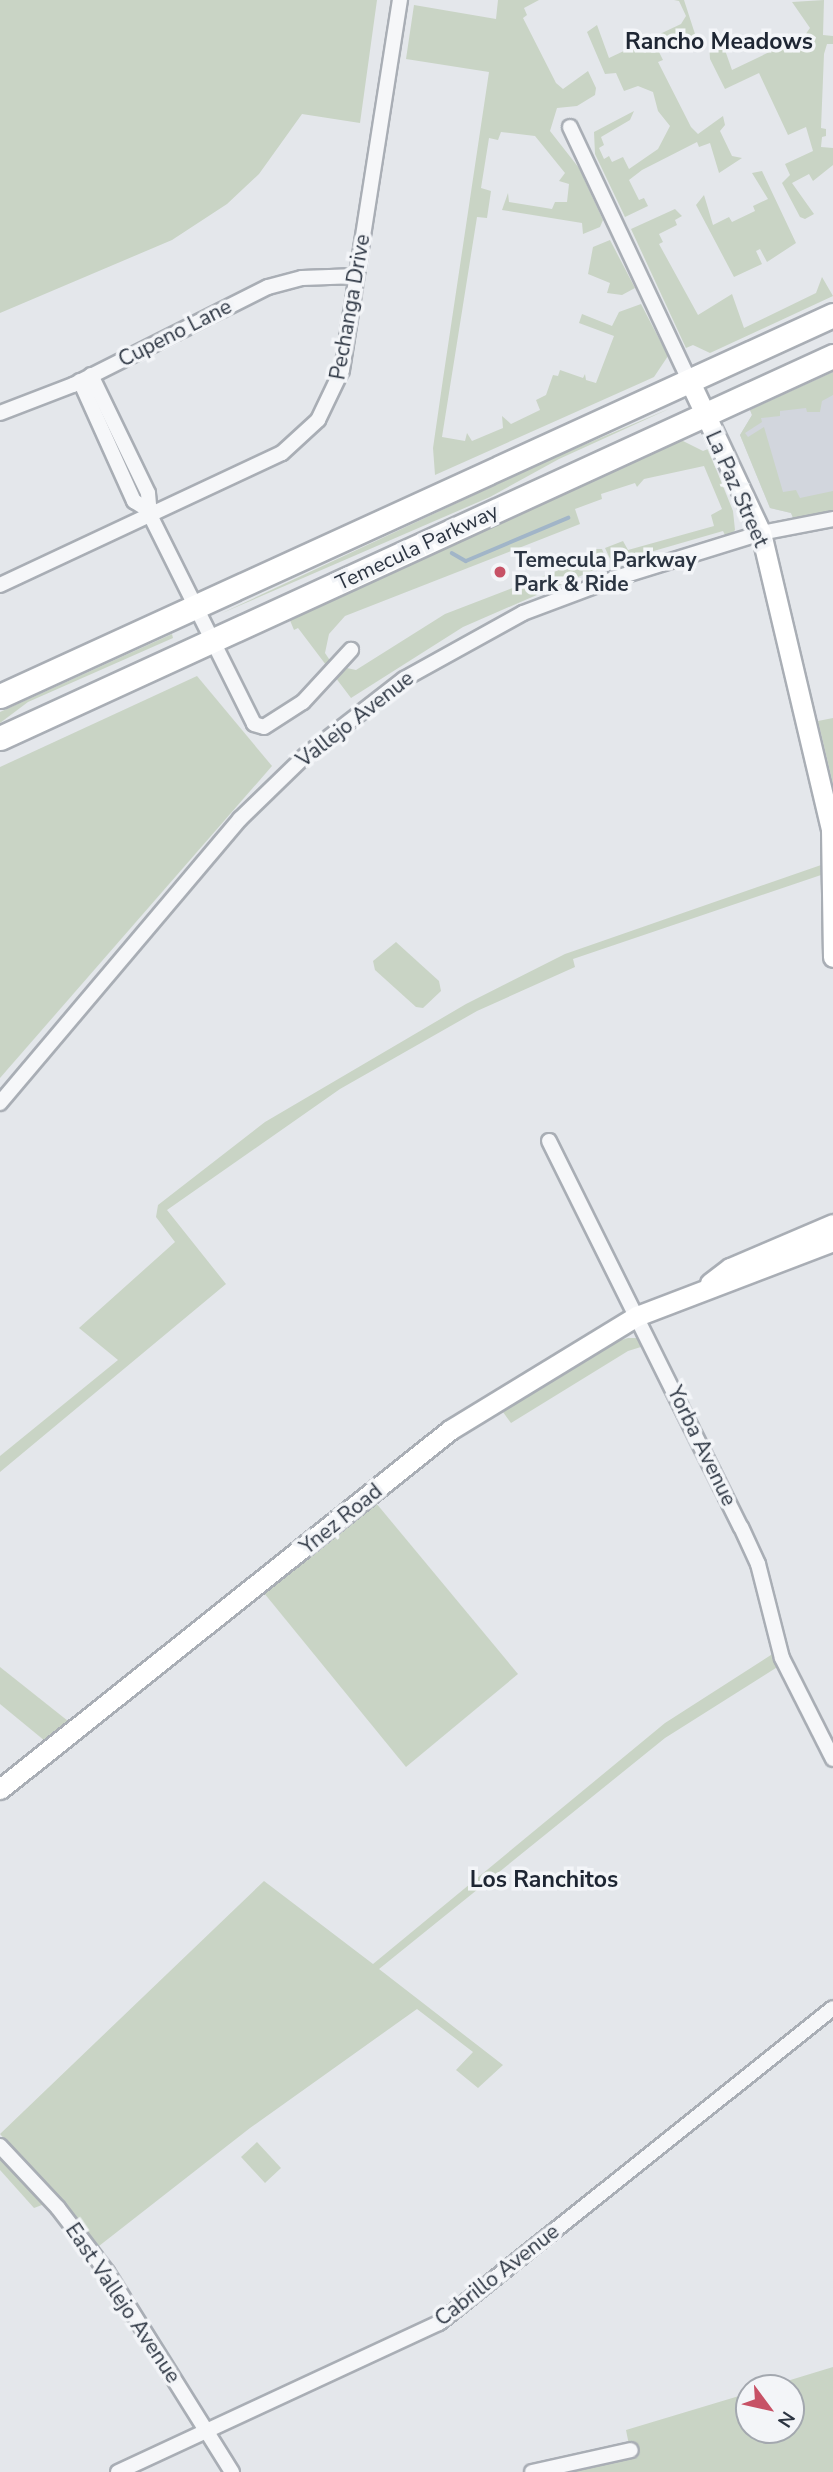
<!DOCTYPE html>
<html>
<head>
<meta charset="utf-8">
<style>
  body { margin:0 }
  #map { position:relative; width:833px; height:2472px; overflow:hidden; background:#e4e7eb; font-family:"Nunito Sans",sans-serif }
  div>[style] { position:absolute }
  .built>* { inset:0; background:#d2d6dd }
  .green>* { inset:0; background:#c9d4c5 }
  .stream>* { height:3.5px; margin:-1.75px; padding:0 1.75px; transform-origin:1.75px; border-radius:1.75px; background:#a1b5c8 }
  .roads { filter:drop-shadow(2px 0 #a9aeb5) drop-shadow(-2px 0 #a9aeb5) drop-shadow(0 2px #a9aeb5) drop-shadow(0 -2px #a9aeb5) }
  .minor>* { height:14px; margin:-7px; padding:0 7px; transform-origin:7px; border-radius:7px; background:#f6f7f9 }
  .secondary>* { height:19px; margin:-9.5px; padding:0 9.5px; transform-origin:9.5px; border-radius:9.5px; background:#fff }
  .primary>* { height:23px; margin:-11.5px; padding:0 11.5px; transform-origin:11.5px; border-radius:11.5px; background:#fff }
  .dots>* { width:19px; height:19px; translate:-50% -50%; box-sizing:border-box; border:4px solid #f3f5f8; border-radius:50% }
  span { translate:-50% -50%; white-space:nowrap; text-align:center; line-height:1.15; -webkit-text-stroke:7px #f3f5f8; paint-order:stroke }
  .street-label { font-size:21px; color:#2c3542 }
  .poi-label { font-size:21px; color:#2c3542; font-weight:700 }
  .left { translate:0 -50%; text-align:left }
  .neighbourhood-label { font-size:23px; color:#1e2633; font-weight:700 }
  .north { position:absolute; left:735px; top:2374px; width:70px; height:70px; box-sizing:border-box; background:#f3f5f8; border:2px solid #a3a8af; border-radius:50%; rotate:123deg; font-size:19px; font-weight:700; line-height:28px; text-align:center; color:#2c3542 }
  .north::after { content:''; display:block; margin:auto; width:24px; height:32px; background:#c75266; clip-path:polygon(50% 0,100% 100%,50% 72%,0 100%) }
</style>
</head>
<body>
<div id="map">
  <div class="built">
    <div style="clip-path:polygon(833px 372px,833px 511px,794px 520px,791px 513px,770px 508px,740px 435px,752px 415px,750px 410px)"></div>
  </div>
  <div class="green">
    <div style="clip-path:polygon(0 0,377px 0,360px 123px,302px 114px,259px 174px,227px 204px,172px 240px,0 313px)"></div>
    <div style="clip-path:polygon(498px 0,539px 0,524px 8px,527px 15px,523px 18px,556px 83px,563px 89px,588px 71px,596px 88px,595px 95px,577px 106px,557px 108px,550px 131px,579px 168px,603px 220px,600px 227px,583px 234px,582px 223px,502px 210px,508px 193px,509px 202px,552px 209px,555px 202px,567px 202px,569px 184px,559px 181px,565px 173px,535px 136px,501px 132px,498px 140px,489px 138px,481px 188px,491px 191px,487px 218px,477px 217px,442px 437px,465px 441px,467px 433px,472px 441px,503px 428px,502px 416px,511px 424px,540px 410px,536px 400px,546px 395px,553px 375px,558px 376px,560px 370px,583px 378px,585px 374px,586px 380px,596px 383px,614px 336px,579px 323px,582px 314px,612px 326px,619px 312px,641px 304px,668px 356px,654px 377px,643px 382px,435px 475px,433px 448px,443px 379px,489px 72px,406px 59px,414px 5px,496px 19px)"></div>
    <div style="clip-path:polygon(674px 0,684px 0,695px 34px,679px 48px,676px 43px,659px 52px,663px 60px,658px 62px,691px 127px,698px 134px,723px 116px,725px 125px,720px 131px,732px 156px,742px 158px,719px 173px,710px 143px,699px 147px,697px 142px,642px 170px,629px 180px,639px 200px,644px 198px,648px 206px,625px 217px,595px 154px,594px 132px,634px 111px,630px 120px,601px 137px,604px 145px,599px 148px,604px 159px,609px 156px,612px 162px,623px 157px,629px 169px,658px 149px,670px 126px,658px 111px,653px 92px,638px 86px,624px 91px,616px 73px,605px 74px,587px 32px,597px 25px,609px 58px,681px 24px,686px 16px,679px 1px)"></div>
    <div style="clip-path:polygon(824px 0,823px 35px,833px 36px,833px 44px,827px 44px,824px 54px,821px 128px,826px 129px,826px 136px,822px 137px,821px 147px,833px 148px,833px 165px,813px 181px,809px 174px,792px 183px,814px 214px,805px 219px,800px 217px,782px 183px,790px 175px,785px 164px,813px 151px,806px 127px,788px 135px,759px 73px,725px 89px,710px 59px,709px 43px,720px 36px,732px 70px,805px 35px,810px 28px,792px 2px)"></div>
    <div style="clip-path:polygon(762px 171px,796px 243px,767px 262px,760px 249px,756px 251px,762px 264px,734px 277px,696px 205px,704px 195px,713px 225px,729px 217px,732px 222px,755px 211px,753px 206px,768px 199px,752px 173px)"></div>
    <div style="clip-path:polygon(675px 209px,682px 216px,675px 220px,677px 225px,659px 234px,663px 242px,659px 244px,698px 315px,732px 294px,744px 328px,816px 293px,822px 277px,833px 296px,710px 353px,693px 345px,686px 348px,631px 229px)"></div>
    <div style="clip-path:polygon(610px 240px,635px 288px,622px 295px,607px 293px,610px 283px,588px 274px,593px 247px)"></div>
    <div style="clip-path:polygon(833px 372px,833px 395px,822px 401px,820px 412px,807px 412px,806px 408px,780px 411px,780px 416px,761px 418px,762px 422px,745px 433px,748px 437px,764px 427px,783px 492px,796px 490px,800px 498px,833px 491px,833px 511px,794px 520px,791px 513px,770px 508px,740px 435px,752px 415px,750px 410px)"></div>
    <div style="clip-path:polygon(671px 408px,559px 459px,490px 497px,220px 614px,553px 458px)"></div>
    <div style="clip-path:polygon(681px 440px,703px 451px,708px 449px,733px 511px,735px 530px,731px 535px,726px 537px,723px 531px,612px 563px,605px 548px,623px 541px,628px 550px,714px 526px,711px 515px,722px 509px,704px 466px,644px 479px,637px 487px,635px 483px,601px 494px,602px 499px,575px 509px,580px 524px,345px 616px,329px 634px,325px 653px,333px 665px,356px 670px,445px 614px,590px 558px,588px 549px,602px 549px,608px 564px,463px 627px,351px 698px,298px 628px,294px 630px,289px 618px)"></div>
    <div style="clip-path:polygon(172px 634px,173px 638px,28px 702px,0 723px,0 712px)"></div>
    <div style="clip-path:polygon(197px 676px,272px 766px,0 1078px,0 767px)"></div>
    <div style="clip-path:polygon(833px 718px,833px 784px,818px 721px)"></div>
    <div style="clip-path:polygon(824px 864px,824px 874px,573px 959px,575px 967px,477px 1011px,340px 1089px,167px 1210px,226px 1284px,0 1472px,0 1456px,118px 1360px,79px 1328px,175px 1242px,156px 1217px,158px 1205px,265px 1122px,466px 1004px,565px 954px)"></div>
    <div style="clip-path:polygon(396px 942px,439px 981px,441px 991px,423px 1008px,416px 1007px,375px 970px,373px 961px)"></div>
    <div style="clip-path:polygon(628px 1338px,637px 1338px,644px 1346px,628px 1351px,511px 1423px,503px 1412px,609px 1344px)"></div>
    <div style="clip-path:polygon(376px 1503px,518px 1674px,406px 1767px,264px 1593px)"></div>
    <div style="clip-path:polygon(774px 1653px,779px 1666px,665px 1738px,379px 1969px,503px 2065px,478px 2088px,456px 2070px,473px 2052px,417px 2009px,250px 2128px,99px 2246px,0 2134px,264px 1881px,373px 1964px,665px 1723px)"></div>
    <div style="clip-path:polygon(0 1667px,68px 1721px,45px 1741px,0 1704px)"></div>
    <div style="clip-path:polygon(257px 2142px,281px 2168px,265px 2183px,241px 2157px)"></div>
    <div style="clip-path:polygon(0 2154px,44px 2202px,42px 2205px,34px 2208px,0 2170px)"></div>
    <div style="clip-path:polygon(833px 2367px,833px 2472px,549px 2472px,630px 2450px,626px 2430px,749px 2393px,749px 2430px,791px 2430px,791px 2388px,764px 2388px)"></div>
  </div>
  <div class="stream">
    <div style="left:452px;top:553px;width:16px;rotate:30deg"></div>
    <div style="left:466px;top:561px;width:111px;rotate:-22.9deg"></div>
  </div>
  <div class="roads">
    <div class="minor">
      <div style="left:570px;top:127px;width:282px;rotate:64.8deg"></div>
      <div style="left:91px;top:375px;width:131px;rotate:64.2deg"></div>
      <div style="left:148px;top:493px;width:22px;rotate:85deg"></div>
      <div style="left:150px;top:515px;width:233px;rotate:63.5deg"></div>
      <div style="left:254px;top:724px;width:10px;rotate:17deg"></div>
      <div style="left:264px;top:727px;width:46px;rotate:-32.7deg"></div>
      <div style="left:303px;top:702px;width:71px;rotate:-47.3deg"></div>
      <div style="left:80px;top:381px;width:132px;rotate:65.8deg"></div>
      <div style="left:134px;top:501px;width:15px;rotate:32deg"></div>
      <div style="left:0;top:413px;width:78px;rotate:-21deg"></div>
      <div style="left:73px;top:385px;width:218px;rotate:-26.7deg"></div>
      <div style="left:268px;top:287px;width:35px;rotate:-15deg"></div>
      <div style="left:302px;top:278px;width:55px;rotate:-2.1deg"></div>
      <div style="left:0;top:585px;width:311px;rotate:-25.1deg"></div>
      <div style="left:282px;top:453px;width:49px;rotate:-42.5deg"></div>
      <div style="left:318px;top:420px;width:55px;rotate:-64.4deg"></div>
      <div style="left:342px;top:370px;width:375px;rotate:-81.1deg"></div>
      <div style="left:0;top:1103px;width:372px;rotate:-49.8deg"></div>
      <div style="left:240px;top:819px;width:91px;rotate:-44.1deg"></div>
      <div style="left:305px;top:756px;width:125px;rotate:-37.9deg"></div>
      <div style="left:404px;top:679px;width:136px;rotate:-29deg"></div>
      <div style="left:523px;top:613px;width:99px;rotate:-20.6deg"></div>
      <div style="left:616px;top:578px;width:152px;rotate:-17.2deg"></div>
      <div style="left:761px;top:533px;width:73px;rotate:-11deg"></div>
      <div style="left:549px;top:1141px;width:431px;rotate:63.6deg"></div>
      <div style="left:741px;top:1527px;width:41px;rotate:65.3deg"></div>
      <div style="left:758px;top:1564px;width:97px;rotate:75.7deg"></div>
      <div style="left:782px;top:1658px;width:113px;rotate:63.2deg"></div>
      <div style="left:0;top:2146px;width:85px;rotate:46.9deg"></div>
      <div style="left:58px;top:2208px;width:81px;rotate:52.6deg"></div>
      <div style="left:107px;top:2272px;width:236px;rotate:58deg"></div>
      <div style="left:118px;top:2472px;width:354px;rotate:-24.9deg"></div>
      <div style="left:439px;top:2323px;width:504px;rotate:-38.64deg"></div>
      <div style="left:532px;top:2472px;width:101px;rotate:-12.5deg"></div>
    </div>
    <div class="secondary">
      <div style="left:690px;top:382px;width:167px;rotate:64.8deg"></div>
      <div style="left:761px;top:533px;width:304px;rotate:76.7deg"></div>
      <div style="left:831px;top:829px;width:128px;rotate:89.1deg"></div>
      <div style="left:710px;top:1283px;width:25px;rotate:-37deg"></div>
      <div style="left:730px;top:1268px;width:112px;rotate:-23.1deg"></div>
      <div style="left:0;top:1789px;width:576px;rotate:-38.58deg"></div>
      <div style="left:450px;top:1430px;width:219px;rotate:-31.4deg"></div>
      <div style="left:637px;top:1316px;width:210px;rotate:-20.9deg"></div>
    </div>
    <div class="primary">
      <div style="left:0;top:696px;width:916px;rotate:-24.58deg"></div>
      <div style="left:0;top:738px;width:916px;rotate:-24.64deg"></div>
    </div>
  </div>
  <div class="dots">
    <div style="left:500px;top:572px;background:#c75266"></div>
  </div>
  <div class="street-label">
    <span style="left:350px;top:307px;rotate:-80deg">Pechanga Drive</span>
    <span style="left:175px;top:333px;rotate:-27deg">Cupeno Lane</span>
    <span style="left:737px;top:489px;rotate:66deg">La Paz Street</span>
    <span style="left:417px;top:547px;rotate:-25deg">Temecula Parkway</span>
    <span style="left:355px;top:719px;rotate:-38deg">Vallejo Avenue</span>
    <span style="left:702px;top:1446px;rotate:64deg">Yorba Avenue</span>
    <span style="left:341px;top:1519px;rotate:-39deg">Ynez Road</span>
    <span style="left:497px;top:2275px;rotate:-38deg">Cabrillo Avenue</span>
    <span style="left:123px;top:2303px;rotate:56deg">East Vallejo Avenue</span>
  </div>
  <div class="poi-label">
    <span class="left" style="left:514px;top:572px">Temecula Parkway<br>Park &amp; Ride</span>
  </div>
  <div class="neighbourhood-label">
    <span style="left:719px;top:42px">Rancho Meadows</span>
    <span style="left:544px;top:1880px">Los Ranchitos</span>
  </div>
  <div class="north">N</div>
</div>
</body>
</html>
